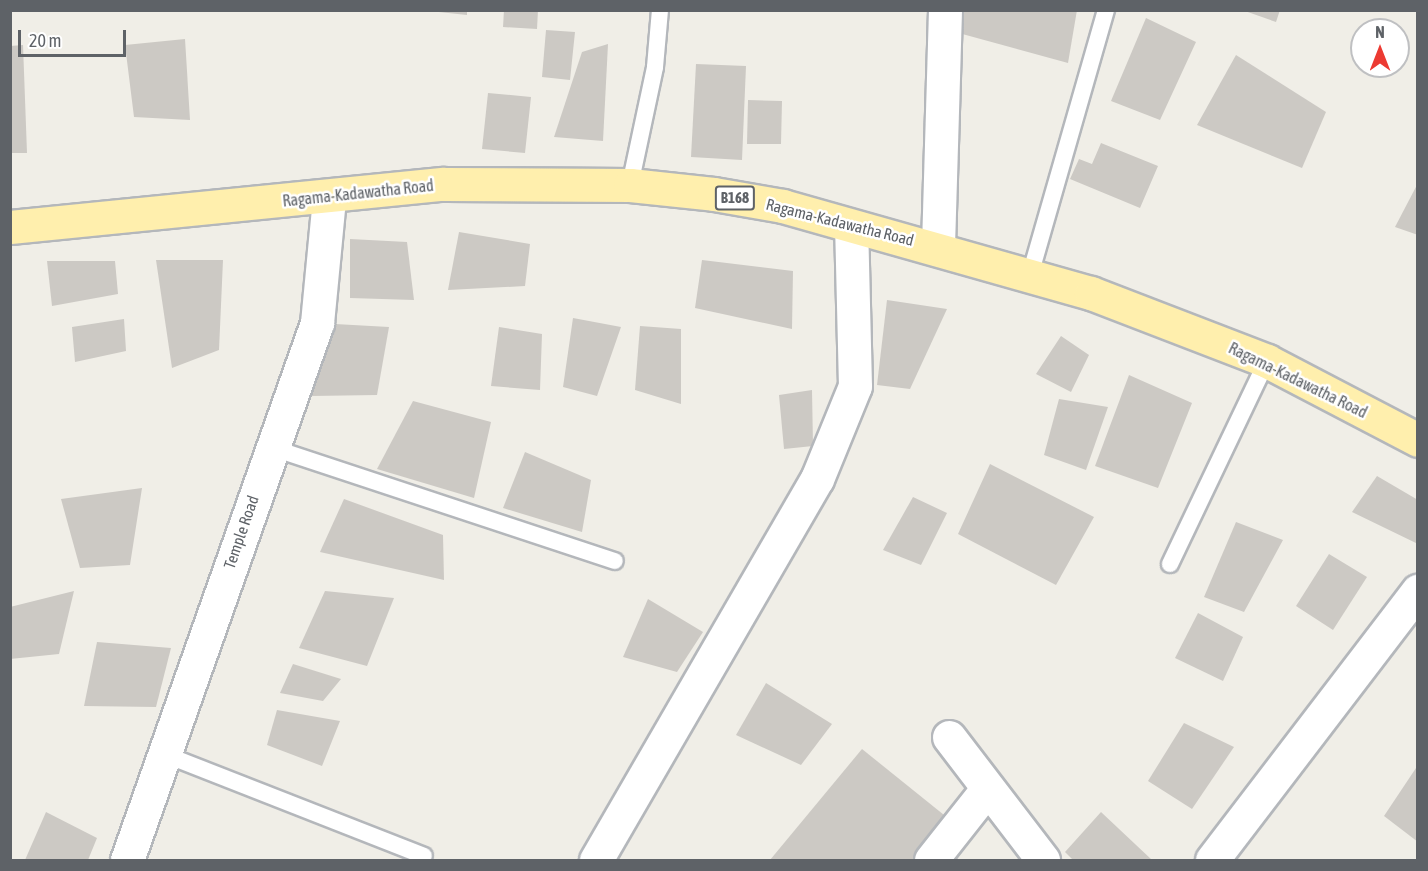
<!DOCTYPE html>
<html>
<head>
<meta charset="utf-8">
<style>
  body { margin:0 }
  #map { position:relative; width:1428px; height:871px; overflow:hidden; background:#f0eee7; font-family:"Asap Condensed",sans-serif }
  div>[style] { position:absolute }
  .building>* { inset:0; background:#ccc9c4 }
  .roads { filter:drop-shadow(2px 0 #b4b7bb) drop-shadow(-2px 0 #b4b7bb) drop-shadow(0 2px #b4b7bb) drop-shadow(0 -2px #b4b7bb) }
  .lane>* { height:16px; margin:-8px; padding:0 8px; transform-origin:8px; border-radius:8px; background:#fff }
  .street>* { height:33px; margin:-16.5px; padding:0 16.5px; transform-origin:16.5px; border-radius:16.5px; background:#fff }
  .secondary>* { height:33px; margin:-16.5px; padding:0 16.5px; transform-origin:16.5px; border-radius:16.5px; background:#fff }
  .primary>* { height:33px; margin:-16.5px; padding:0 16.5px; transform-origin:16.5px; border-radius:16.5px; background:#ffefad }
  span { translate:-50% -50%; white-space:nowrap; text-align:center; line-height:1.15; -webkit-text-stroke:5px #fff; paint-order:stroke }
  .shield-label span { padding:2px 4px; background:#fff; border:2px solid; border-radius:4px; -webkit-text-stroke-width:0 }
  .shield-label { font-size:15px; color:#5e6267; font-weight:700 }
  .street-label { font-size:16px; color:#5e6267 }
  .frame { position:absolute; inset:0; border:12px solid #5e6267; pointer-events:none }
  .north { position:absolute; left:1350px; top:18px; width:60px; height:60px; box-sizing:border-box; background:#fff; border:2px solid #bfc0c2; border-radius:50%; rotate:0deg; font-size:16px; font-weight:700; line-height:24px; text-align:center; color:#5e6267 }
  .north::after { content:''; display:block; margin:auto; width:21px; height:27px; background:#ec3a32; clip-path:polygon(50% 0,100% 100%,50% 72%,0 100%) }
  .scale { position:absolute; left:18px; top:30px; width:108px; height:27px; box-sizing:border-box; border:3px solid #5e6267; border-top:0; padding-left:8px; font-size:18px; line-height:21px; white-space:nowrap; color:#5e6267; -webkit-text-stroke:4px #fff; paint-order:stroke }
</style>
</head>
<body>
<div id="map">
  <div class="building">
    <div style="clip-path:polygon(420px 10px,467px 10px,467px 15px)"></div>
    <div style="clip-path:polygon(504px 10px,538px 10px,537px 29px,503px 27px)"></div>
    <div style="clip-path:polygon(958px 10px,1077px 10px,1068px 63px,955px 32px)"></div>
    <div style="clip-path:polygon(1242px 10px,1280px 10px,1276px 22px)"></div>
    <div style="clip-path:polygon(1146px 18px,1196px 42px,1160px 120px,1111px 101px)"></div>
    <div style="clip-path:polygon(546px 30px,575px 32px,570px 80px,542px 77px)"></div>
    <div style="clip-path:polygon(185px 39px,190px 120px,134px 117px,125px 45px)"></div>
    <div style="clip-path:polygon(608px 44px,603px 141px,554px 137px,582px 52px)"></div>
    <div style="clip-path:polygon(23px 45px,27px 153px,10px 153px,10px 46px)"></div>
    <div style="clip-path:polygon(1236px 55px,1326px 112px,1302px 168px,1197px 125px)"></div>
    <div style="clip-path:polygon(696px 64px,746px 66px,742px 160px,691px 157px)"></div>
    <div style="clip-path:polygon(488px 93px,531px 97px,525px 153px,482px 149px)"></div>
    <div style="clip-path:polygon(748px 100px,782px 101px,781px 144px,747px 144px)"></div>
    <div style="clip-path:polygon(1101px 143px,1158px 166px,1140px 208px,1070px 179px,1079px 159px,1092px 164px)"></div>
    <div style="clip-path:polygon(1418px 183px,1418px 235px,1395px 227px)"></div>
    <div style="clip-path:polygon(459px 232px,530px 244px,525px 286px,448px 290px)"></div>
    <div style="clip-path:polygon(350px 239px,407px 242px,414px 300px,350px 298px)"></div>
    <div style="clip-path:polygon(156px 260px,223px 260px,219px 350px,172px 368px)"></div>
    <div style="clip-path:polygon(702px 260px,793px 271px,792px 329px,695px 308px)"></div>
    <div style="clip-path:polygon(47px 261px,115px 261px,118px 294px,52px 306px)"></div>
    <div style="clip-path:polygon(887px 300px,947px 309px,910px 389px,877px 385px)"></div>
    <div style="clip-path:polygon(573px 318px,621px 327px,597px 396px,563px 387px)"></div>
    <div style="clip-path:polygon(124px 319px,126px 351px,75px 362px,72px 327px)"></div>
    <div style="clip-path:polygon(335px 324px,389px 327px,377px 395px,311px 396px)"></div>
    <div style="clip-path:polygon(640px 326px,681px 329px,681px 404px,635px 390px)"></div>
    <div style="clip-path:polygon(499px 327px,542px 334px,540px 390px,491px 386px)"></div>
    <div style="clip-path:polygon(1061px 336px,1089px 355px,1071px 392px,1036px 374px)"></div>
    <div style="clip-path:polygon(1129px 375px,1192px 403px,1158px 488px,1095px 466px)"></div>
    <div style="clip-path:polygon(812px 390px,813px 446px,784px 449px,779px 395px)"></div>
    <div style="clip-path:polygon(1059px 399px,1108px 407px,1086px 470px,1044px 455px)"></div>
    <div style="clip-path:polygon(413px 401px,491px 422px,474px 498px,377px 469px)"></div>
    <div style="clip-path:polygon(525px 452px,591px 480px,582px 532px,503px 508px)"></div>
    <div style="clip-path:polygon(990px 464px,1094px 517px,1056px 585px,958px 534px)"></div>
    <div style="clip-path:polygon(1377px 476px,1418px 500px,1418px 544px,1352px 512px)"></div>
    <div style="clip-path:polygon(142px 488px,130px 565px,80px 568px,61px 499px)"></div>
    <div style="clip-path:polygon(913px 497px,947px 513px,921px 565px,883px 550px)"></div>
    <div style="clip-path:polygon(344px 499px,443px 535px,444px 580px,320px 552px)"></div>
    <div style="clip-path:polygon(1236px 522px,1283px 540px,1244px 612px,1204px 597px)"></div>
    <div style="clip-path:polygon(1329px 554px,1367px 577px,1333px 630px,1296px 606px)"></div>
    <div style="clip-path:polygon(74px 591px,59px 654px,10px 659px,10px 607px)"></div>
    <div style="clip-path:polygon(325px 591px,394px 598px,367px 666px,299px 648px)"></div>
    <div style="clip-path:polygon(648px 599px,703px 632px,677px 672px,623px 657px)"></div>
    <div style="clip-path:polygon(1198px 613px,1243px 637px,1223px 681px,1175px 658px)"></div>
    <div style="clip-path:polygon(97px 642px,171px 648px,156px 707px,84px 706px)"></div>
    <div style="clip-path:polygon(293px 664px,341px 679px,323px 701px,280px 693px)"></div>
    <div style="clip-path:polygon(766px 683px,832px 724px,801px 765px,736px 735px)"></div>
    <div style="clip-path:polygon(277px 710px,340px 721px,322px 766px,267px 745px)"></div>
    <div style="clip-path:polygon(1184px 723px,1234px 747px,1192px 809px,1148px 781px)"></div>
    <div style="clip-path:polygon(862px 749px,949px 819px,912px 860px,770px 860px)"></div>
    <div style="clip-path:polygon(1416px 768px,1418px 769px,1418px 842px,1384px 816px)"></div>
    <div style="clip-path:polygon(46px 812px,97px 838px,88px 860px,25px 860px)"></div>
    <div style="clip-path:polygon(1101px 812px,1152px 860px,1073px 860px,1065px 852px)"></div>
  </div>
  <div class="roads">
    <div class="lane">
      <div style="left:630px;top:185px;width:121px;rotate:-78deg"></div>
      <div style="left:655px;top:67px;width:57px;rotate:-85deg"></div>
      <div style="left:1030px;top:275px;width:276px;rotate:-74deg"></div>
      <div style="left:270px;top:447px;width:363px;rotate:18.3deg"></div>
      <div style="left:1170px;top:564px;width:225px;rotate:-64.5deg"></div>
      <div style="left:164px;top:754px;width:279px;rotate:21.4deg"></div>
    </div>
    <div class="street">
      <div style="left:938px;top:246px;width:236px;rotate:-88.3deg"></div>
      <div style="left:949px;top:737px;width:155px;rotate:52.6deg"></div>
      <div style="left:596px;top:860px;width:440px;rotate:-59.9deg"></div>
      <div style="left:817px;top:479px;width:100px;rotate:-67.8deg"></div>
      <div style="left:855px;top:386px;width:159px;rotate:-91.4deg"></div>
      <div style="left:931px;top:860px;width:90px;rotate:-51.7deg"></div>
      <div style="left:1212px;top:860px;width:339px;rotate:-52.6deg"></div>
    </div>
    <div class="secondary">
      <div style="left:127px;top:860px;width:570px;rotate:-70.52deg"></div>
      <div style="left:317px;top:323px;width:126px;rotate:-84.5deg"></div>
    </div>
    <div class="primary">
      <div style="left:10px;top:227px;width:436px;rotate:-5.7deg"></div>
      <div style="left:444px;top:184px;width:186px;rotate:0.3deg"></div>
      <div style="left:630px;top:185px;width:84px;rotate:6.1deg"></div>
      <div style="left:714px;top:194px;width:70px;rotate:9.9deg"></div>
      <div style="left:783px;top:206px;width:320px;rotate:15.8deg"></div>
      <div style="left:1091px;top:293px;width:189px;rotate:21.1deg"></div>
      <div style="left:1267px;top:361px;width:170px;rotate:27.6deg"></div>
    </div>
  </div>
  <div class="shield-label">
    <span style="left:735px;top:198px">B168</span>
  </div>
  <div class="street-label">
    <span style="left:358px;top:193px;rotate:-6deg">Ragama-Kadawatha Road</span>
    <span style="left:840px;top:222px;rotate:14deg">Ragama-Kadawatha Road</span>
    <span style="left:1298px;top:380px;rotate:26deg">Ragama-Kadawatha Road</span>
    <span style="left:241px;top:532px;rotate:-71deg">Temple Road</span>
  </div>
  <div class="frame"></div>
  <div class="north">N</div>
  <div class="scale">20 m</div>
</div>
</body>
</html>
